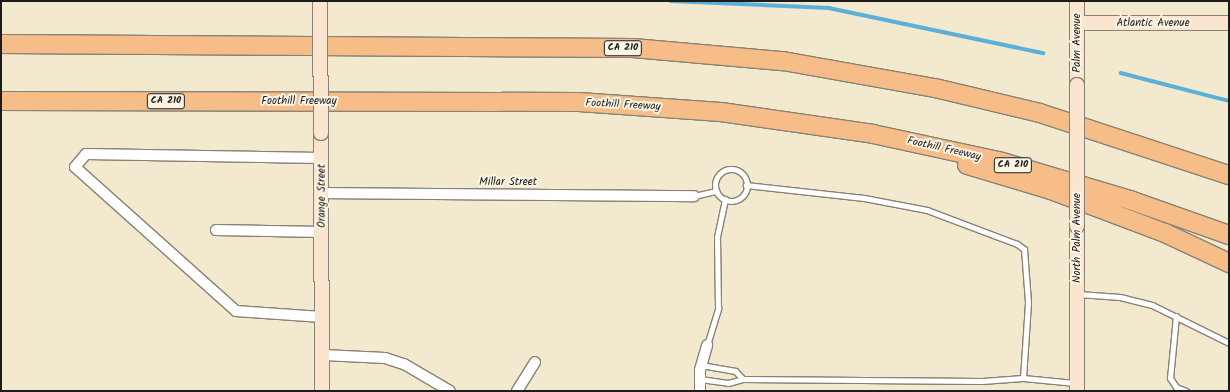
<!DOCTYPE html>
<html>
<head>
<meta charset="utf-8">
<style>
  body { margin:0 }
  #map { position:relative; width:1230px; height:392px; overflow:hidden; background:#f2e9ce; font-family:Kalam,sans-serif }
  div>[style] { position:absolute }
  .stream>* { height:3.5px; margin:-1.75px; padding:0 1.75px; transform-origin:1.75px; border-radius:1.75px; background:#5ab0d7 }
  .roads { filter:drop-shadow(1px 0 #878275) drop-shadow(-1px 0 #878275) drop-shadow(0 1px #878275) drop-shadow(0 -1px #878275) }
  .lane>* { height:5px; margin:-2.5px; padding:0 2.5px; transform-origin:2.5px; border-radius:2.5px; background:#fff }
  .lane>.ring { margin:-2.5px; padding:0; box-sizing:content-box; background:none; border:5px solid #fff; border-radius:50% }
  .street>* { height:10px; margin:-5px; padding:0 5px; transform-origin:5px; border-radius:5px; background:#fff }
  .secondary>* { height:14px; margin:-7px; padding:0 7px; transform-origin:7px; border-radius:7px; background:#fce5cf }
  .highway>* { height:18px; margin:-9px; padding:0 9px; transform-origin:9px; border-radius:9px; background:#f7bd88 }
  .bridges { filter:drop-shadow(1px 0 #878275) drop-shadow(-1px 0 #878275) drop-shadow(0 1px #878275) drop-shadow(0 -1px #878275) }
  .secondary-bridge>* { height:14px; margin:-7px; padding:0 7px; transform-origin:7px; border-radius:7px; background:#fce5cf }
  span { translate:-50% -50%; white-space:nowrap; text-align:center; line-height:1.15; -webkit-text-stroke:4px #fcf5e5; paint-order:stroke }
  .shield-label span { padding:1px 3px; background:#fcf5e5; border:1px solid; border-radius:3px; -webkit-text-stroke-width:0 }
  .shield-label { font-size:10px; color:#1c1c1c; font-weight:700 }
  .street-label { font-size:11px; color:#1c1c1c }
  .frame { position:absolute; inset:0; border:2px solid #1c1c1c; pointer-events:none }
</style>
</head>
<body>
<div id="map">
  <div class="stream">
    <div style="left:671px;top:1px;width:158px;rotate:2.5deg"></div>
    <div style="left:829px;top:8px;width:219px;rotate:11.9deg"></div>
    <div style="left:1121px;top:73px;width:112px;rotate:14.5deg"></div>
  </div>
  <div class="roads">
    <div class="lane">
      <div class="ring" style="left:715px;top:169px;width:27px;height:27px"></div>
      <div style="left:694px;top:196px;width:23px;rotate:-13deg"></div>
      <div style="left:1078px;top:294px;width:42px;rotate:4.1deg"></div>
      <div style="left:1120px;top:297px;width:33px;rotate:14deg"></div>
      <div style="left:1152px;top:305px;width:86px;rotate:26.3deg"></div>
      <div style="left:1176px;top:316px;width:62px;rotate:95.5deg"></div>
      <div style="left:1170px;top:378px;width:11px;rotate:56deg"></div>
      <div style="left:1176px;top:387px;width:11px;rotate:22deg"></div>
      <div style="left:707px;top:345px;width:39px;rotate:-73deg"></div>
      <div style="left:718px;top:308px;width:71px;rotate:-90.8deg"></div>
      <div style="left:717px;top:237px;width:39px;rotate:-78deg"></div>
      <div style="left:701px;top:365px;width:35px;rotate:10deg"></div>
      <div style="left:735px;top:371px;width:11px;rotate:45deg"></div>
      <div style="left:1023px;top:378px;width:52px;rotate:5.5deg"></div>
      <div style="left:700px;top:379px;width:28px;rotate:8deg"></div>
      <div style="left:728px;top:383px;width:16px;rotate:-15deg"></div>
      <div style="left:743px;top:379px;width:239px;rotate:0.5deg"></div>
      <div style="left:982px;top:381px;width:41px;rotate:-4.2deg"></div>
      <div style="left:1023px;top:378px;width:76px;rotate:-86.2deg"></div>
      <div style="left:1028px;top:302px;width:53px;rotate:-94.3deg"></div>
      <div style="left:1024px;top:249px;width:9px;rotate:-144deg"></div>
      <div style="left:1017px;top:244px;width:96px;rotate:-159.3deg"></div>
      <div style="left:927px;top:210px;width:64px;rotate:-169.2deg"></div>
      <div style="left:864px;top:198px;width:119px;rotate:-173.7deg"></div>
    </div>
    <div class="street">
      <div style="left:321px;top:158px;width:235px;rotate:-179deg"></div>
      <div style="left:86px;top:154px;width:17px;rotate:130deg"></div>
      <div style="left:75px;top:167px;width:216px;rotate:41.8deg"></div>
      <div style="left:236px;top:311px;width:86px;rotate:4deg"></div>
      <div style="left:322px;top:193px;width:372px;rotate:0.5deg"></div>
      <div style="left:216px;top:230px;width:106px;rotate:1.1deg"></div>
      <div style="left:323px;top:355px;width:62px;rotate:2.8deg"></div>
      <div style="left:385px;top:358px;width:20px;rotate:18deg"></div>
      <div style="left:404px;top:364px;width:53px;rotate:30.4deg"></div>
      <div style="left:517px;top:391px;width:34px;rotate:-58deg"></div>
      <div style="left:700px;top:391px;width:21px;rotate:-90deg"></div>
      <div style="left:700px;top:370px;width:26px;rotate:-74deg"></div>
    </div>
    <div class="secondary">
      <div style="left:1077px;top:1px;width:84px;rotate:90deg"></div>
      <div style="left:1077px;top:23px;width:152px"></div>
      <div style="left:321px;top:133px;width:258px;rotate:89.8deg"></div>
      <div style="left:1077px;top:391px;width:165px;rotate:-90deg"></div>
    </div>
    <div class="highway">
      <div style="left:1px;top:44px;width:632px;rotate:0.36deg"></div>
      <div style="left:633px;top:48px;width:151px;rotate:5deg"></div>
      <div style="left:783px;top:61px;width:154px;rotate:10.1deg"></div>
      <div style="left:935px;top:88px;width:108px;rotate:13.4deg"></div>
      <div style="left:1040px;top:113px;width:199px;rotate:18.2deg"></div>
      <div style="left:1px;top:101px;width:578px;rotate:0.1deg"></div>
      <div style="left:579px;top:102px;width:142px;rotate:4deg"></div>
      <div style="left:721px;top:112px;width:154px;rotate:8.2deg"></div>
      <div style="left:873px;top:134px;width:132px;rotate:12.2deg"></div>
      <div style="left:1002px;top:162px;width:134px;rotate:16.5deg"></div>
      <div style="left:1130px;top:200px;width:105px;rotate:19.5deg"></div>
      <div style="left:967px;top:165px;width:88px;rotate:16.6deg"></div>
      <div style="left:1051px;top:190px;width:122px;rotate:20.7deg"></div>
      <div style="left:1165px;top:233px;width:71px;rotate:25.1deg"></div>
    </div>
  </div>
  <div class="bridges">
    <div class="secondary-bridge">
      <div style="left:320px;top:2px;width:131px;rotate:89.6deg"></div>
      <div style="left:1077px;top:85px;width:141px;rotate:90deg"></div>
    </div>
  </div>
  <div class="shield-label">
    <span style="left:623px;top:48px">CA 210</span>
    <span style="left:166px;top:101px">CA 210</span>
    <span style="left:1013px;top:165px">CA 210</span>
  </div>
  <div class="street-label">
    <span style="left:1153px;top:23px">Atlantic Avenue</span>
    <span style="left:1077px;top:43px;rotate:-90deg">Palm Avenue</span>
    <span style="left:299px;top:101px">Foothill Freeway</span>
    <span style="left:623px;top:105px;rotate:3deg">Foothill Freeway</span>
    <span style="left:944px;top:149px;rotate:13deg">Foothill Freeway</span>
    <span style="left:508px;top:182px">Millar Street</span>
    <span style="left:322px;top:196px;rotate:-90deg">Orange Street</span>
    <span style="left:1077px;top:238px;rotate:-90deg">North Palm Avenue</span>
  </div>
  <div class="frame"></div>
</div>
</body>
</html>
